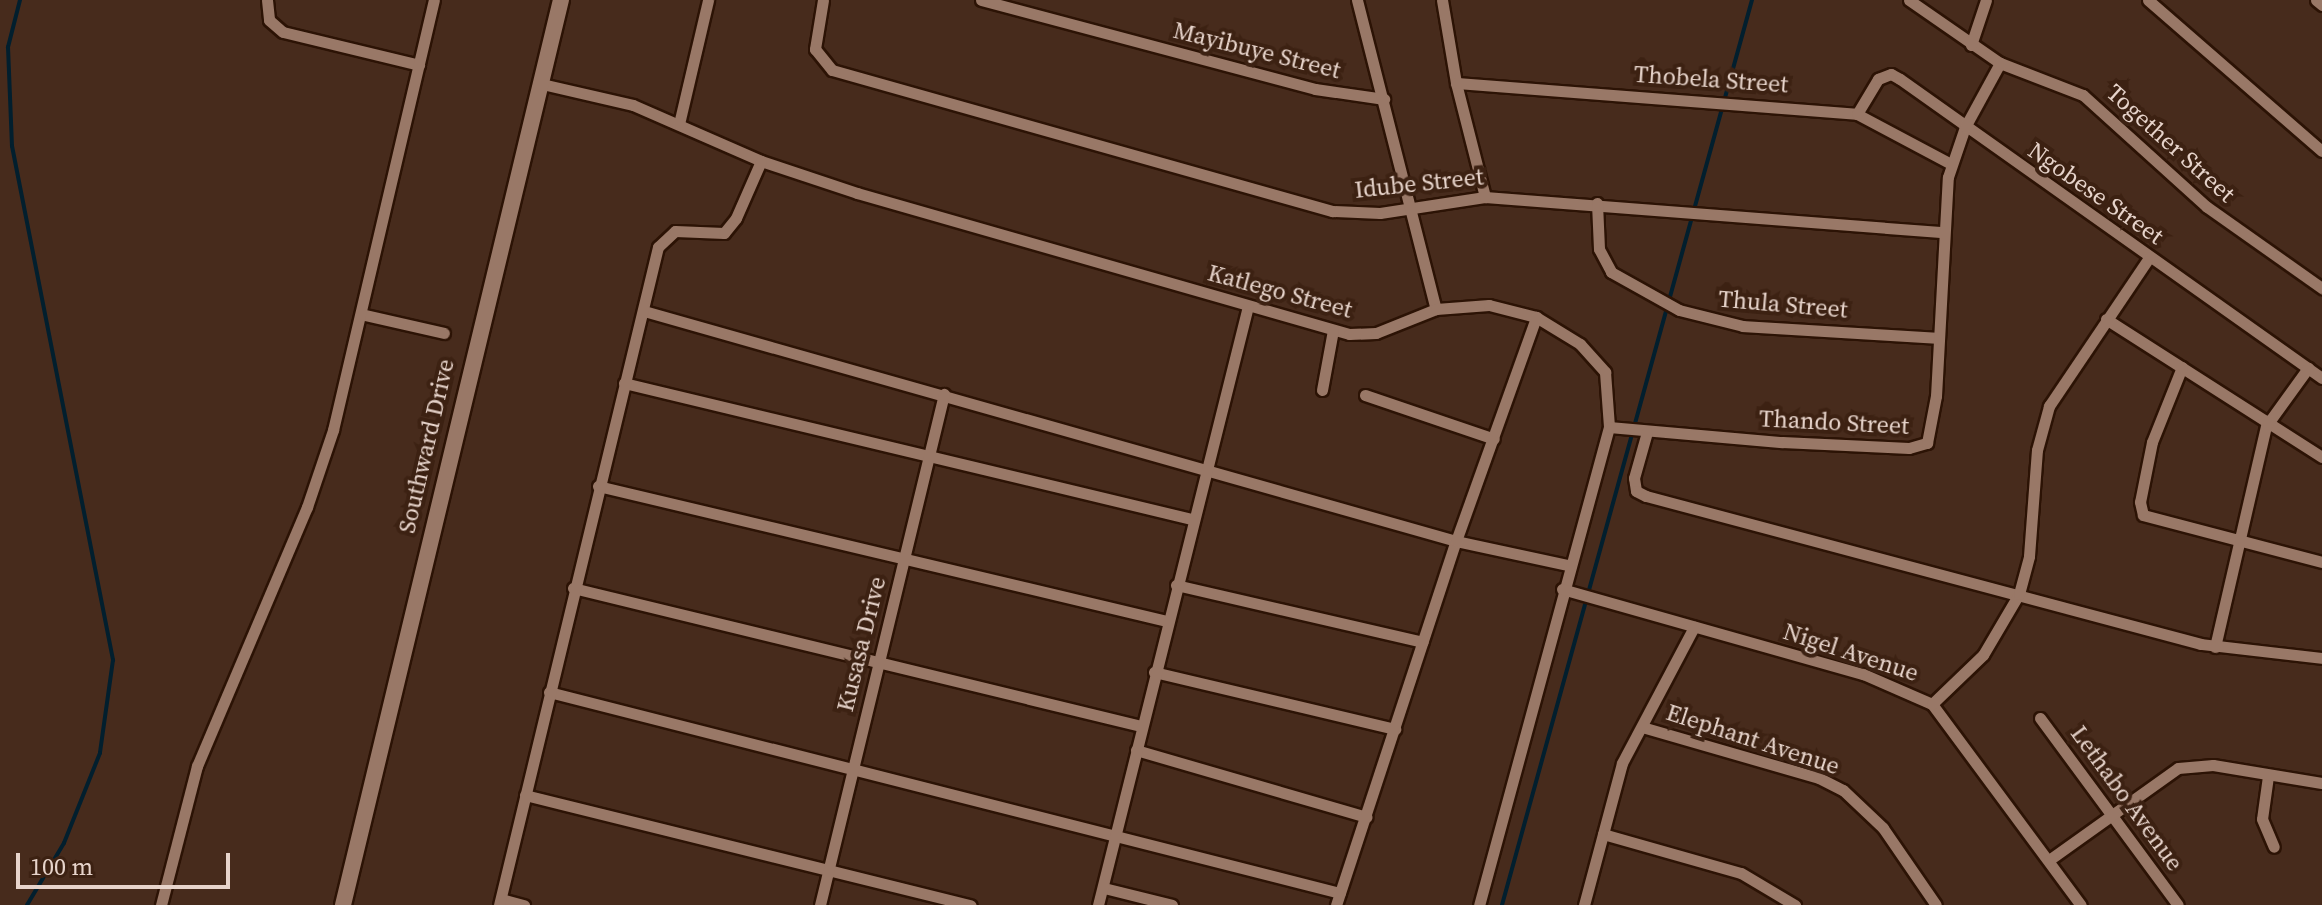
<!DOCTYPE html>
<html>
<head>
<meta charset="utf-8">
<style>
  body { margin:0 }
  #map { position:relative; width:2322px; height:905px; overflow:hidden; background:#472b1c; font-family:"Source Serif 4",serif }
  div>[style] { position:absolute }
  .stream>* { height:4px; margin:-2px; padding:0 2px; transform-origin:2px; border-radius:2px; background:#021f2e }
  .roads { filter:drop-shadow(2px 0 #2c1305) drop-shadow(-2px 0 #2c1305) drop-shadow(0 2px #2c1305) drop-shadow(0 -2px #2c1305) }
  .street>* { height:11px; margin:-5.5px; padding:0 5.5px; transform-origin:5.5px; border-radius:5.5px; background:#997867 }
  .secondary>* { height:16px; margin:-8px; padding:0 8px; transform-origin:8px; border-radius:8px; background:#997867 }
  span { translate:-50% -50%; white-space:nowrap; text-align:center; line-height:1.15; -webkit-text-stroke:8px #3c2112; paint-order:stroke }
  .street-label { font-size:24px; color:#e7d4cb }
  .scale { position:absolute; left:16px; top:853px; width:214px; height:36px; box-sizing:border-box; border:4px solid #e7d4cb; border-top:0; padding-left:10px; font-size:24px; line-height:28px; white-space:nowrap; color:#e7d4cb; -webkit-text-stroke:6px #3c2112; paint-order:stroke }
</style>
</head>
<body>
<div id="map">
  <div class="stream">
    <div style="left:20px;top:0;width:49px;rotate:104.3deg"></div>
    <div style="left:8px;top:47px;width:99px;rotate:87.7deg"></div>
    <div style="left:12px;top:146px;width:524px;rotate:78.88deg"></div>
    <div style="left:113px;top:660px;width:94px;rotate:98deg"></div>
    <div style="left:100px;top:753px;width:97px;rotate:111.8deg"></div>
    <div style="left:64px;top:843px;width:72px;rotate:120.8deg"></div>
    <div style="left:1502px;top:905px;width:939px;rotate:-74.56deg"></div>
  </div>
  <div class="roads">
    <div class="street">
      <div style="left:267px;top:0;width:20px;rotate:84deg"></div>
      <div style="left:269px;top:20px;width:18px;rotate:41deg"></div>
      <div style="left:283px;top:32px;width:140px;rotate:13.6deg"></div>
      <div style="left:823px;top:0;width:50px;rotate:99.3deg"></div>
      <div style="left:815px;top:49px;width:27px;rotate:51deg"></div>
      <div style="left:832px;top:70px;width:520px;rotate:15.75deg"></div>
      <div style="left:1332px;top:211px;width:48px;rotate:2.4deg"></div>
      <div style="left:1380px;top:213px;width:106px;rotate:-8.7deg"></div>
      <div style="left:1485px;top:197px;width:460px;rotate:4.4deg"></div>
      <div style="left:981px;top:0;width:346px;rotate:14.9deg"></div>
      <div style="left:1315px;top:89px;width:70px;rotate:8.2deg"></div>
      <div style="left:1357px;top:0;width:319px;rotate:75.7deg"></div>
      <div style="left:1442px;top:0;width:84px;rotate:80.4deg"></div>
      <div style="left:1456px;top:83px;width:118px;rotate:75.7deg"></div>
      <div style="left:1909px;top:0;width:111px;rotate:34.7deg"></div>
      <div style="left:2000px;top:63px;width:89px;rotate:21.1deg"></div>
      <div style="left:2083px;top:95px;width:167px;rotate:42.1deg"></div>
      <div style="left:2207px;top:207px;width:141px;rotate:35.2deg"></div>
      <div style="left:2148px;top:0;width:230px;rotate:41deg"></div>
      <div style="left:2316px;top:0;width:8px;rotate:40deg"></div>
      <div style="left:1971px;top:45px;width:47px;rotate:-71.6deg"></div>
      <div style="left:1456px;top:83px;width:402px;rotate:4.4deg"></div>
      <div style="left:1857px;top:114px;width:106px;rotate:28deg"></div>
      <div style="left:542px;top:84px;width:93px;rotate:13deg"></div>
      <div style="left:633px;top:105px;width:140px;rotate:23.6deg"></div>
      <div style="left:761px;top:161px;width:101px;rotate:18.4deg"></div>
      <div style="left:857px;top:193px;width:512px;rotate:15.99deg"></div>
      <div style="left:1349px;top:334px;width:27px;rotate:-2deg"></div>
      <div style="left:1376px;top:333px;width:65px;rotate:-21.8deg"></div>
      <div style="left:1436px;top:309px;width:53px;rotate:-4.3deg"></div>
      <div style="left:1489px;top:305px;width:49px;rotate:14.3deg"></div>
      <div style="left:1536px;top:317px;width:52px;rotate:31.5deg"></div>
      <div style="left:1580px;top:344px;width:38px;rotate:48deg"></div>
      <div style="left:1605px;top:372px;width:55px;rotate:85.8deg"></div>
      <div style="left:1609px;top:427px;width:495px;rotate:105.2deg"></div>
      <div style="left:1857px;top:114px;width:41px;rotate:-59deg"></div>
      <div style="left:1878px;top:79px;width:14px;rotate:-21deg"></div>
      <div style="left:1891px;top:74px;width:10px;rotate:29deg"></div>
      <div style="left:1900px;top:79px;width:517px;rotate:35.32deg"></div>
      <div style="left:679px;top:124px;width:127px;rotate:-76.8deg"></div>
      <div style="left:1597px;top:203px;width:46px;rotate:87.5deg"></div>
      <div style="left:1599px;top:249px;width:26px;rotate:62deg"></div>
      <div style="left:1611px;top:272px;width:78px;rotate:29.2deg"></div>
      <div style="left:1679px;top:310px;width:66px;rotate:14deg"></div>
      <div style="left:1743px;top:326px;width:196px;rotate:3.5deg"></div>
      <div style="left:644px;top:311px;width:844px;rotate:15.81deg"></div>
      <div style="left:1456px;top:541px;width:115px;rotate:12.1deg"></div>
      <div style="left:361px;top:314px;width:85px;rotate:12.9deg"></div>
      <div style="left:2106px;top:319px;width:256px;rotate:32.6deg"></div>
      <div style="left:2182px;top:367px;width:81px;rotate:111.8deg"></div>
      <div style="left:2152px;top:442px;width:61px;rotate:101.3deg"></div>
      <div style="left:2140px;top:502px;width:13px;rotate:77deg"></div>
      <div style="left:2143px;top:515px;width:185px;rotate:14.7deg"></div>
      <div style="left:624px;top:383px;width:584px;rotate:13.47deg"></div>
      <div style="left:1322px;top:390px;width:61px;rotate:-79.6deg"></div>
      <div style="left:1365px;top:395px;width:136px;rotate:18.8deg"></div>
      <div style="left:2269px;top:422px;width:67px;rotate:-54.2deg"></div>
      <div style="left:1609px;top:427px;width:174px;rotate:5deg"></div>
      <div style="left:1782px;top:442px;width:127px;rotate:2.7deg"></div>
      <div style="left:1909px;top:448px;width:19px;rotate:-16deg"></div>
      <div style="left:1927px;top:443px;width:48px;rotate:-79.2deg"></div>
      <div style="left:1936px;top:396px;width:219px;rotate:-86.9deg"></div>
      <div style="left:1948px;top:177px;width:53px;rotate:-71.2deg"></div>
      <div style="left:1965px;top:127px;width:73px;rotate:-61.3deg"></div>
      <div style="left:1647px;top:432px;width:48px;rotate:105.8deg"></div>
      <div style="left:1634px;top:478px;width:13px;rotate:81deg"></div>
      <div style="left:1636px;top:491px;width:11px;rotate:27deg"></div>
      <div style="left:1646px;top:496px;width:574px;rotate:14.93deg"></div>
      <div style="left:2201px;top:644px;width:122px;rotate:6.6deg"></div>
      <div style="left:598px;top:486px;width:585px;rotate:13.35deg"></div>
      <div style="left:1176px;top:585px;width:253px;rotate:13deg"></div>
      <div style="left:573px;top:588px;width:585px;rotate:13.66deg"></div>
      <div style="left:1562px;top:589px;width:313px;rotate:15.8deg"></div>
      <div style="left:1863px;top:674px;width:75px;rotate:23.5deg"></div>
      <div style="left:1932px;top:704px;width:250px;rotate:53.5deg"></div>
      <div style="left:2215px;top:647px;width:232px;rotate:-77deg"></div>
      <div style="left:1154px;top:672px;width:248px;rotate:13.3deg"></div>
      <div style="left:549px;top:692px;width:816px;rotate:14.26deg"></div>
      <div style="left:1932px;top:704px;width:71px;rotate:-43.9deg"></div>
      <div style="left:1983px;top:655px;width:71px;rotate:-59.5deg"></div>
      <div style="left:2019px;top:594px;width:39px;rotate:-75deg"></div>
      <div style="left:2029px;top:556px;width:106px;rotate:-85.7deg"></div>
      <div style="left:2037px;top:450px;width:46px;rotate:-74.7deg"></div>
      <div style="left:2049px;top:406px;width:179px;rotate:-56deg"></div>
      <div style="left:2040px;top:718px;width:232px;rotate:53.6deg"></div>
      <div style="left:1642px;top:727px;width:184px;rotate:16.1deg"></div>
      <div style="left:1819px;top:778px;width:27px;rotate:27deg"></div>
      <div style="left:1843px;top:790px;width:55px;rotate:43.5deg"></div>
      <div style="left:1883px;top:828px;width:93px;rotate:55.5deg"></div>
      <div style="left:1136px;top:750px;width:240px;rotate:16.2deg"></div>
      <div style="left:2268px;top:776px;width:43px;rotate:97.9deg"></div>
      <div style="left:2262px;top:819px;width:30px;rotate:67deg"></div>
      <div style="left:525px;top:795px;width:459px;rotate:13.9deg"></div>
      <div style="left:1603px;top:834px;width:143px;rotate:15.8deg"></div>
      <div style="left:1741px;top:873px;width:63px;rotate:30.7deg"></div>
      <div style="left:2049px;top:860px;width:158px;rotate:-35.5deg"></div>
      <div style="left:2178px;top:768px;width:35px;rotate:-5deg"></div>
      <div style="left:2213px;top:765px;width:110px;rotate:9.4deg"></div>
      <div style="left:1104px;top:888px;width:70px;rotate:14deg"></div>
      <div style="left:501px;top:899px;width:24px;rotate:15deg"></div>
      <div style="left:161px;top:905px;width:144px;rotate:-75.5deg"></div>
      <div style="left:197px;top:766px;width:281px;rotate:-67deg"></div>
      <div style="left:307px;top:507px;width:81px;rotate:-71.3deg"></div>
      <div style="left:333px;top:430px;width:442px;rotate:-76.8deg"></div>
      <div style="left:499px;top:905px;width:677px;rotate:-76.42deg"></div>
      <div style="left:658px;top:247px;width:23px;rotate:-43deg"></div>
      <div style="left:675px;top:231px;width:49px;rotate:2.3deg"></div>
      <div style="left:724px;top:233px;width:19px;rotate:-51deg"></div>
      <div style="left:736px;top:218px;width:62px;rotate:-66.3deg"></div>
      <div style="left:820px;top:905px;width:526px;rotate:-76.36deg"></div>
      <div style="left:1098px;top:905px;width:617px;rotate:-75.94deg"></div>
      <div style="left:1336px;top:905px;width:383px;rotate:-71.8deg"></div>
      <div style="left:1456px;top:541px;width:238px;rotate:-70.3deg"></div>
      <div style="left:1584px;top:905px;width:147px;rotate:-75deg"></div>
      <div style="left:1622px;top:763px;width:154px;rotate:-62.1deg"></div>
    </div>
    <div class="secondary">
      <div style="left:343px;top:905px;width:931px;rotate:-76.46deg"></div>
    </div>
  </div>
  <div class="street-label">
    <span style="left:1257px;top:50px;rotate:14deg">Mayibuye Street</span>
    <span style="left:1711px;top:79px;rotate:4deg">Thobela Street</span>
    <span style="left:2171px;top:143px;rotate:42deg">Together Street</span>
    <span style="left:1419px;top:183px;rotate:-6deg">Idube Street</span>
    <span style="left:2096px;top:193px;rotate:35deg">Ngobese Street</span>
    <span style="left:1280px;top:291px;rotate:15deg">Katlego Street</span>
    <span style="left:1783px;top:304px;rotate:5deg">Thula Street</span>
    <span style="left:1834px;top:422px;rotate:3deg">Thando Street</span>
    <span style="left:426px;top:446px;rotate:-77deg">Southward Drive</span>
    <span style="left:861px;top:644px;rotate:-76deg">Kusasa Drive</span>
    <span style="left:1851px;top:652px;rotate:18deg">Nigel Avenue</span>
    <span style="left:1753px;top:739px;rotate:18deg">Elephant Avenue</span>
    <span style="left:2127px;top:798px;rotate:54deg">Lethabo Avenue</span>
  </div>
  <div class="scale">100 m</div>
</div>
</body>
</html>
